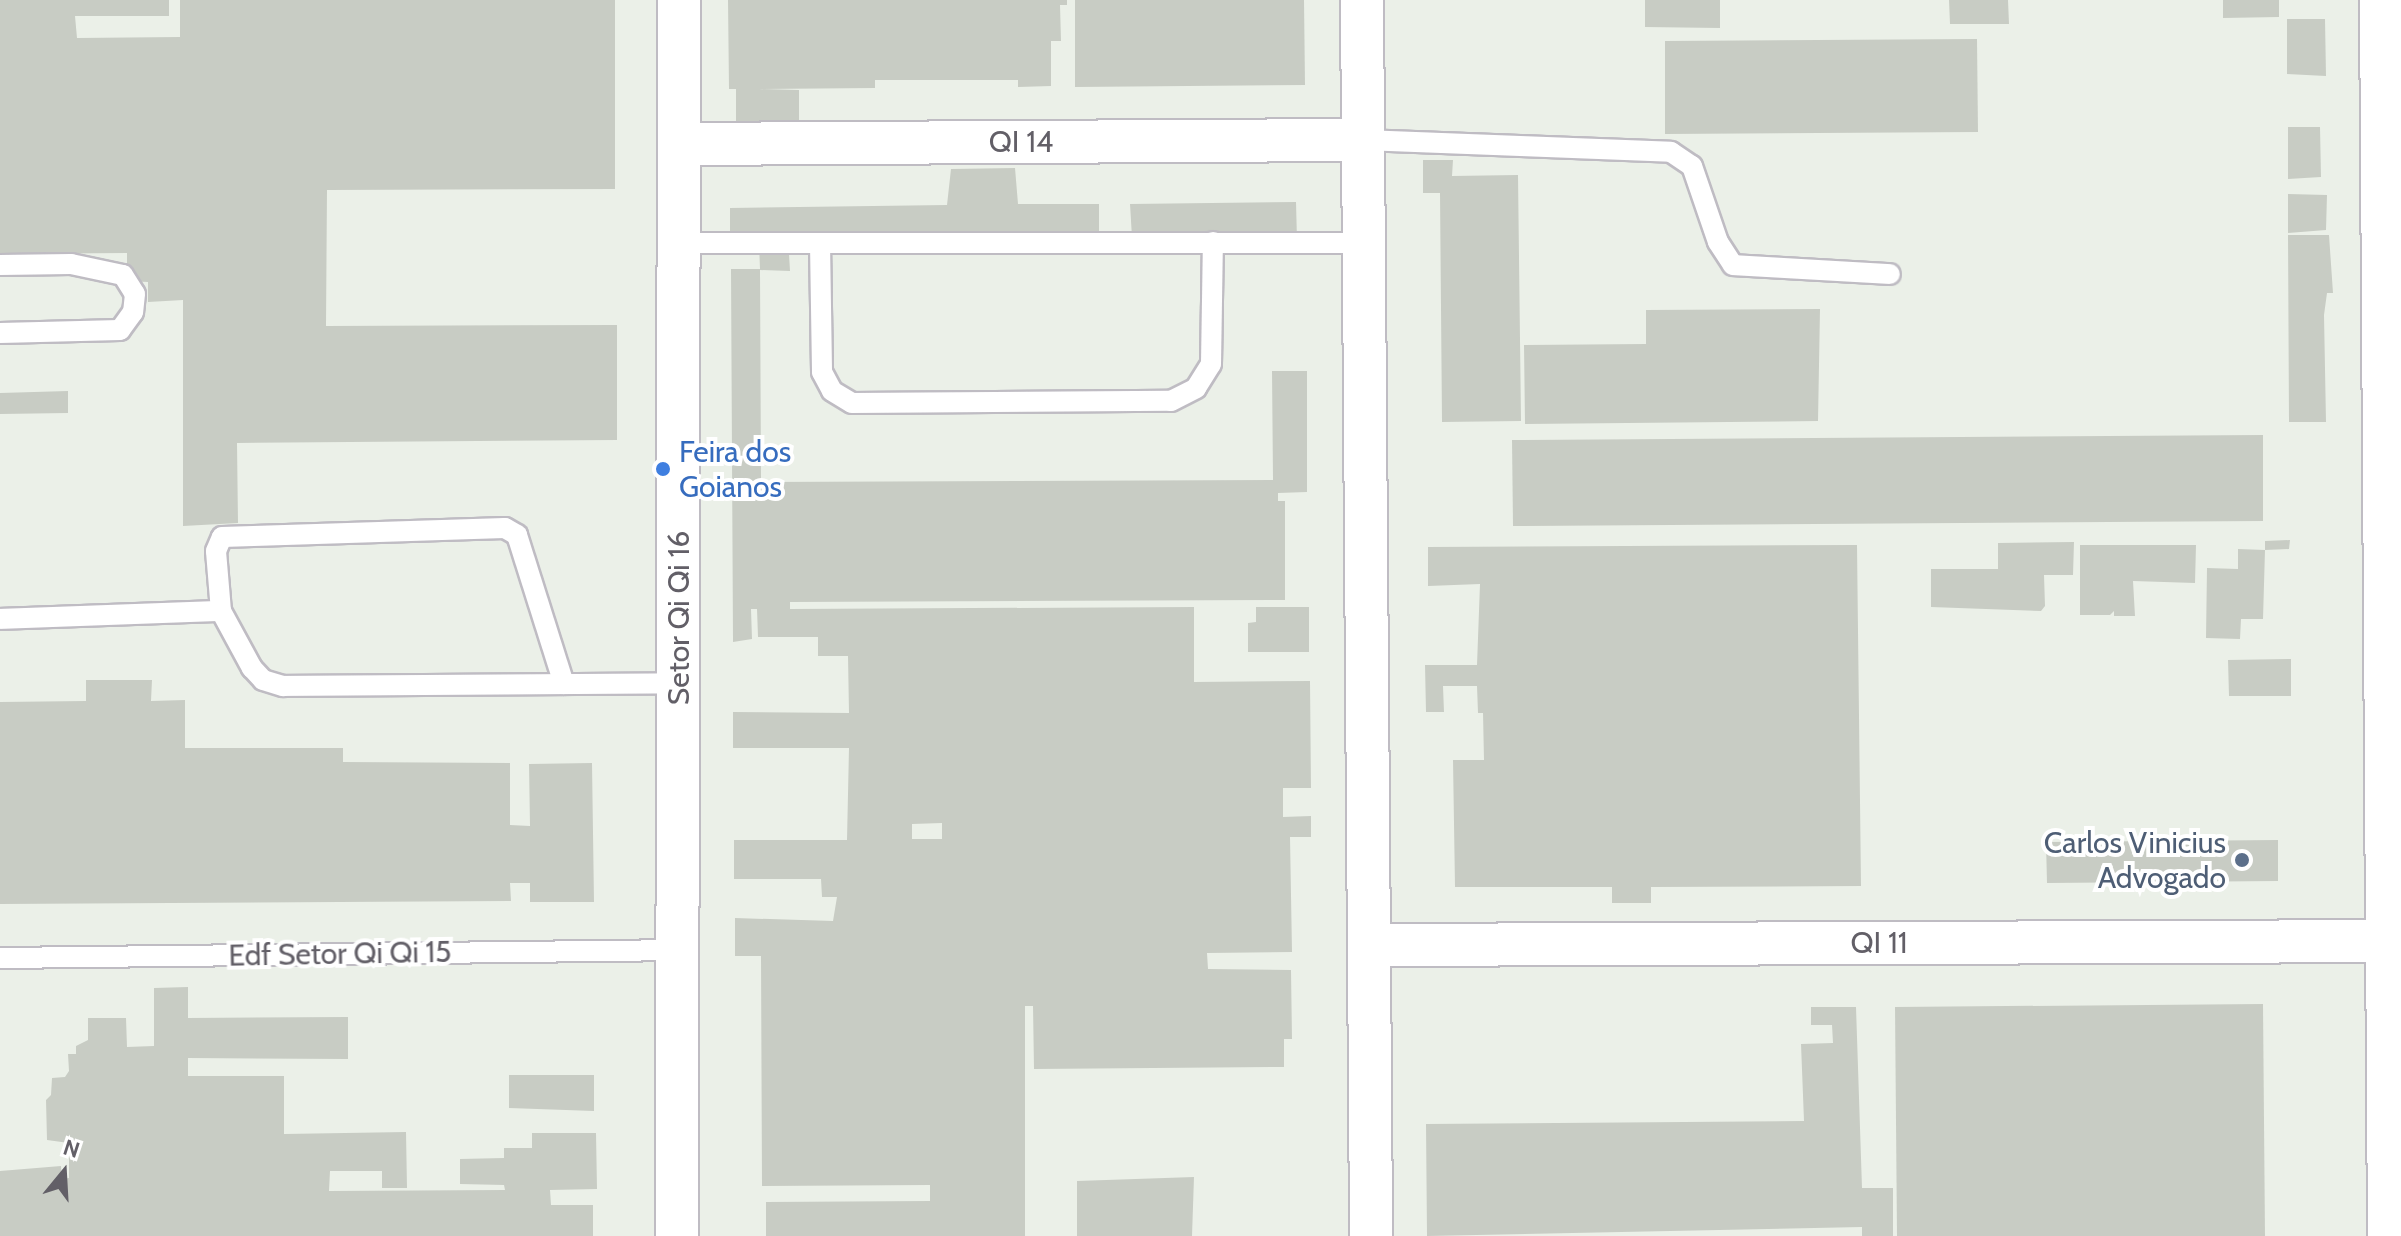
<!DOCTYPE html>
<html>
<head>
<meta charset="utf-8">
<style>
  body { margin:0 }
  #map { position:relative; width:2401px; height:1236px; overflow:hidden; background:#ebf0e8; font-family:Cabin,sans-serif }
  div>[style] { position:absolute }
  .building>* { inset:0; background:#c8ccc4 }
  .roads { filter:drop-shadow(2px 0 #bfbcc3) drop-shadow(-2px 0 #bfbcc3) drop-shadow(0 2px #bfbcc3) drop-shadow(0 -2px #bfbcc3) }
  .service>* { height:20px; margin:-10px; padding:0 10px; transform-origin:10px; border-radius:10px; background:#fff }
  .minor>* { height:42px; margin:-21px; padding:0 21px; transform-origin:21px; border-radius:21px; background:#fff }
  .tertiary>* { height:44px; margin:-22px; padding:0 22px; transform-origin:22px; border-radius:22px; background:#fff }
  .dots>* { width:22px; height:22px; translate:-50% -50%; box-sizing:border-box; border:4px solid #fff; border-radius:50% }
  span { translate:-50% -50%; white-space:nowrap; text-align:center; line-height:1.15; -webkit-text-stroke:8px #fff; paint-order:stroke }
  .street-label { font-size:30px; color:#625f67 }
  .shop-label { font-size:30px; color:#366cbe }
  .left { translate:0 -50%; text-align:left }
  .service-label { font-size:30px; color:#4e5e75 }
  .right { translate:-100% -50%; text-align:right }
  .north { position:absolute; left:24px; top:1132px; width:80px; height:80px; -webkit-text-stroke:6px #fff; paint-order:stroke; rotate:18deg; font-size:22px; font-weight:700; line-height:32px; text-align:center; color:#625f67 }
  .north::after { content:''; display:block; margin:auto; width:28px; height:36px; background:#625f67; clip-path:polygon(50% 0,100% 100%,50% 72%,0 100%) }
</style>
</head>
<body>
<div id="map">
  <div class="building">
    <div style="clip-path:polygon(0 0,169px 0,169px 16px,75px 16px,77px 38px,180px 37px,180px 0,615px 0,615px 189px,327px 190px,326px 326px,617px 325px,617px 440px,237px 443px,238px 523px,183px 526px,183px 300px,148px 302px,148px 282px,127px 281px,127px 253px,0 254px)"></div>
    <div style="clip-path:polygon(728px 0,1067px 0,1067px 5px,1060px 5px,1061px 41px,1051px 41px,1051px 86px,1018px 87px,1018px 80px,875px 80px,875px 88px,759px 89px,799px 90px,799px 122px,736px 122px,736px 89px,729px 89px)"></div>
    <div style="clip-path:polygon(1075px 0,1304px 0,1305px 85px,1075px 87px)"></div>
    <div style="clip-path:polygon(1645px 0,1720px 0,1720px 28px,1645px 27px)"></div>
    <div style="clip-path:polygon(1949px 0,2008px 0,2009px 24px,1950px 24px)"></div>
    <div style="clip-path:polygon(2223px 0,2279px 0,2279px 17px,2223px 18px)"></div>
    <div style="clip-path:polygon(2287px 19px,2325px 19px,2326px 76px,2287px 74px)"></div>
    <div style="clip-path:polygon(1977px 39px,1978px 132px,1665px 134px,1665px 41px)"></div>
    <div style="clip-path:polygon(2288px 127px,2320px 127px,2321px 177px,2288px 179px)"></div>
    <div style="clip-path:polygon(1423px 160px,1453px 160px,1452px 176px,1518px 175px,1521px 421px,1442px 422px,1440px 193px,1423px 193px)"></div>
    <div style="clip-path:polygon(evenodd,1015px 168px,1018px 204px,1099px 204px,1099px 235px,788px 237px,790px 271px,760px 270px,761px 482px,1273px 480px,1272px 371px,1307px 371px,1307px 492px,1278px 493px,1278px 501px,1285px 501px,1285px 600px,790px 602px,790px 609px,1194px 607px,1194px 682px,1310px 681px,1311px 788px,1283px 788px,1283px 817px,1311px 816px,1311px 837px,1290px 837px,1292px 952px,1207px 953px,1208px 969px,1291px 970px,1292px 1039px,1284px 1039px,1284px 1067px,1034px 1069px,1033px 1006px,1025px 1006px,1025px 1236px,766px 1236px,766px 1202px,930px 1201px,930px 1185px,762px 1186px,761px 956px,735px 956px,735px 918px,833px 921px,837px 897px,822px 897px,821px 879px,734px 879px,734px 840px,847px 840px,849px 748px,733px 748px,733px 712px,849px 713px,848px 656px,818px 656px,818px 637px,758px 637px,757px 609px,751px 609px,752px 639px,733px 642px,731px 269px,760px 269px,759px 242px,730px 242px,730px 208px,947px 205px,951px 169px,1015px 168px,942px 823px,942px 839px,912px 839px,912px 824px,942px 823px)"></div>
    <div style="clip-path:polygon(2288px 194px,2327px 195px,2326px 230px,2288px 233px)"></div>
    <div style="clip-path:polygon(1296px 202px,1297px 240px,1132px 237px,1130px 204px)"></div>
    <div style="clip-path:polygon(2288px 235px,2329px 235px,2333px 293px,2327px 293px,2324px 315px,2326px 422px,2289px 422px)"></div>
    <div style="clip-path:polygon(1820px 309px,1818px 421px,1525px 424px,1524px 345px,1646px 344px,1646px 310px)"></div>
    <div style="clip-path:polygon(68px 391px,68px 413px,0 414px,0 393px)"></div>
    <div style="clip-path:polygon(2263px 435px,2263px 521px,1513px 526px,1512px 440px)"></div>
    <div style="clip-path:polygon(2290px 540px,2289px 549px,2265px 550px,2265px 541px)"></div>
    <div style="clip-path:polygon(2074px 542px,2073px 575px,2044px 575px,2045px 606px,2041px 611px,1931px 607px,1931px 569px,1998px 569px,1998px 543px)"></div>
    <div style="clip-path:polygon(1857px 545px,1861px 886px,1651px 887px,1651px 903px,1612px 903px,1612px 887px,1455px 887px,1453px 760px,1484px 760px,1483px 713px,1478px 713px,1477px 686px,1443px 686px,1444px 712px,1426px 712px,1425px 665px,1477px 665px,1480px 584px,1428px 586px,1428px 547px)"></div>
    <div style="clip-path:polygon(2080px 545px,2196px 545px,2195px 583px,2133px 581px,2135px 616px,2114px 616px,2114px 611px,2110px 615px,2080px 615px)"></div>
    <div style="clip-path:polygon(2238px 549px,2265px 550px,2263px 619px,2241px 619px,2240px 639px,2206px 638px,2207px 568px,2238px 569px)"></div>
    <div style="clip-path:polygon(1256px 607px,1309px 607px,1309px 652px,1248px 652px,1248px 623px,1256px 622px)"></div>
    <div style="clip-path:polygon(2291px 659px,2291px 696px,2229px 696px,2228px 660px)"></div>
    <div style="clip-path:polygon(86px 680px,152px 680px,151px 701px,185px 700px,185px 748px,343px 748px,343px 762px,510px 763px,510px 825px,530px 826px,529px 764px,592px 763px,594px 902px,530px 902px,530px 883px,510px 883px,511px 901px,0 904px,0 702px,86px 701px)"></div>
    <div style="clip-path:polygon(2278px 840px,2278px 881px,2047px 883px,2046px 842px)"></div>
    <div style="clip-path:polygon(188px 987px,188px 1018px,348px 1017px,348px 1059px,188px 1058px,188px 1076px,284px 1076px,284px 1134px,406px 1132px,407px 1188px,382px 1188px,382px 1171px,330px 1171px,329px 1191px,505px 1190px,504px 1185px,460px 1184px,460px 1159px,504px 1158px,504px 1148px,532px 1148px,532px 1133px,596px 1133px,597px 1189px,550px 1190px,551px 1205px,593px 1205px,593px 1236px,0 1236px,0 1171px,61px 1166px,62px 1179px,69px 1178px,69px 1143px,47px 1140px,46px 1100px,51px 1095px,52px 1078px,65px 1077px,69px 1071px,68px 1054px,76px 1054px,76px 1046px,88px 1040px,88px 1018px,126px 1018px,127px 1047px,154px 1046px,154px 988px)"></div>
    <div style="clip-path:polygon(2263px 1004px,2265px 1236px,1897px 1236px,1895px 1007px)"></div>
    <div style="clip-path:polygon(1811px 1007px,1856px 1007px,1862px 1188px,1893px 1188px,1893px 1236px,1862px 1236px,1862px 1227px,1427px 1236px,1426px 1124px,1804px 1121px,1801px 1044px,1833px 1043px,1832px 1025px,1811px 1025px)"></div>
    <div style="clip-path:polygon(509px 1075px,594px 1075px,594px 1111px,509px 1108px)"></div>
    <div style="clip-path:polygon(1194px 1177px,1192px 1236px,1077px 1236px,1077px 1181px)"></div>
  </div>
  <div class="roads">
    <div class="service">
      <div style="left:1363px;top:140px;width:308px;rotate:2.2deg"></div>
      <div style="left:1671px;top:152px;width:25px;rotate:34deg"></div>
      <div style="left:1692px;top:166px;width:80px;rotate:71.1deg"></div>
      <div style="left:1718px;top:242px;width:27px;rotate:57deg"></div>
      <div style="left:1733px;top:265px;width:157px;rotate:3.3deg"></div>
      <div style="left:679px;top:243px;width:685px"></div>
      <div style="left:820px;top:243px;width:129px;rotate:89.1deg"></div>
      <div style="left:822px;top:372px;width:21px;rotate:62deg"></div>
      <div style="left:832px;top:391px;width:23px;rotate:31deg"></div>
      <div style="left:852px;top:403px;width:319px;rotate:-0.4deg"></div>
      <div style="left:1171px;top:401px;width:28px;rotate:-27deg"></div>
      <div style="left:1196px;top:388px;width:28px;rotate:-58deg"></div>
      <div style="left:1211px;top:364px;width:122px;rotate:-89.1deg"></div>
      <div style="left:0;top:265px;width:71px;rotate:-0.8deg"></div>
      <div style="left:71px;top:264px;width:53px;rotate:11.9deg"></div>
      <div style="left:123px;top:275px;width:22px;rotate:58deg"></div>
      <div style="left:135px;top:294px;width:18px;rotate:96deg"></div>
      <div style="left:133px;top:312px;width:22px;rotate:126deg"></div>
      <div style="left:120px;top:330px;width:120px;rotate:178.6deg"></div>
      <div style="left:221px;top:611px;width:60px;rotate:-94.8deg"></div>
      <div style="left:216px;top:551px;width:15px;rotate:-67deg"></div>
      <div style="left:222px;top:537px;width:283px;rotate:-1.8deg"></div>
      <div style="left:505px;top:528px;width:14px;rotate:30deg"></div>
      <div style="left:517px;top:535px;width:156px;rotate:72.5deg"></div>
      <div style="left:0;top:619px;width:221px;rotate:-2.1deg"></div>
      <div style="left:221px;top:611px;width:65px;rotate:61.5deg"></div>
      <div style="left:252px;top:668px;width:16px;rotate:47deg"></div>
      <div style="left:263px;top:680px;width:21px;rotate:17deg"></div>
      <div style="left:283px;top:686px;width:396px;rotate:-0.4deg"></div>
      <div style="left:0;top:958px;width:680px;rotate:-0.67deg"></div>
    </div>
    <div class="minor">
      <div style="left:1362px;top:0;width:1236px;rotate:89.58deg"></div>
      <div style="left:679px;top:144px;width:684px;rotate:-0.34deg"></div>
      <div style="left:1369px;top:945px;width:1020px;rotate:-0.22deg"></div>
      <div style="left:677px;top:1236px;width:1236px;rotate:-89.91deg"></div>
    </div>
    <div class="tertiary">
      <div style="left:2382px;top:0;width:1236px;rotate:89.63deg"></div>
    </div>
  </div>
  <div class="dots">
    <div style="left:663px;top:469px;background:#3f7fe0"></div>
    <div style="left:2242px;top:860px;background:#5c6f8a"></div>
  </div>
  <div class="street-label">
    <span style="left:1021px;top:142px">QI 14</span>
    <span style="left:679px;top:618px;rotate:-90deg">Setor Qi Qi 16</span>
    <span style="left:1879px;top:943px">QI 11</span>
    <span style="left:340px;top:954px;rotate:-1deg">Edf Setor Qi Qi 15</span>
  </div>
  <div class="shop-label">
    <span class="left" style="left:679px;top:469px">Feira dos<br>Goianos</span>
  </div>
  <div class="service-label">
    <span class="right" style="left:2226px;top:860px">Carlos Vinicius<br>Advogado</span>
  </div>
  <div class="north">N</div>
</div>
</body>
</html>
